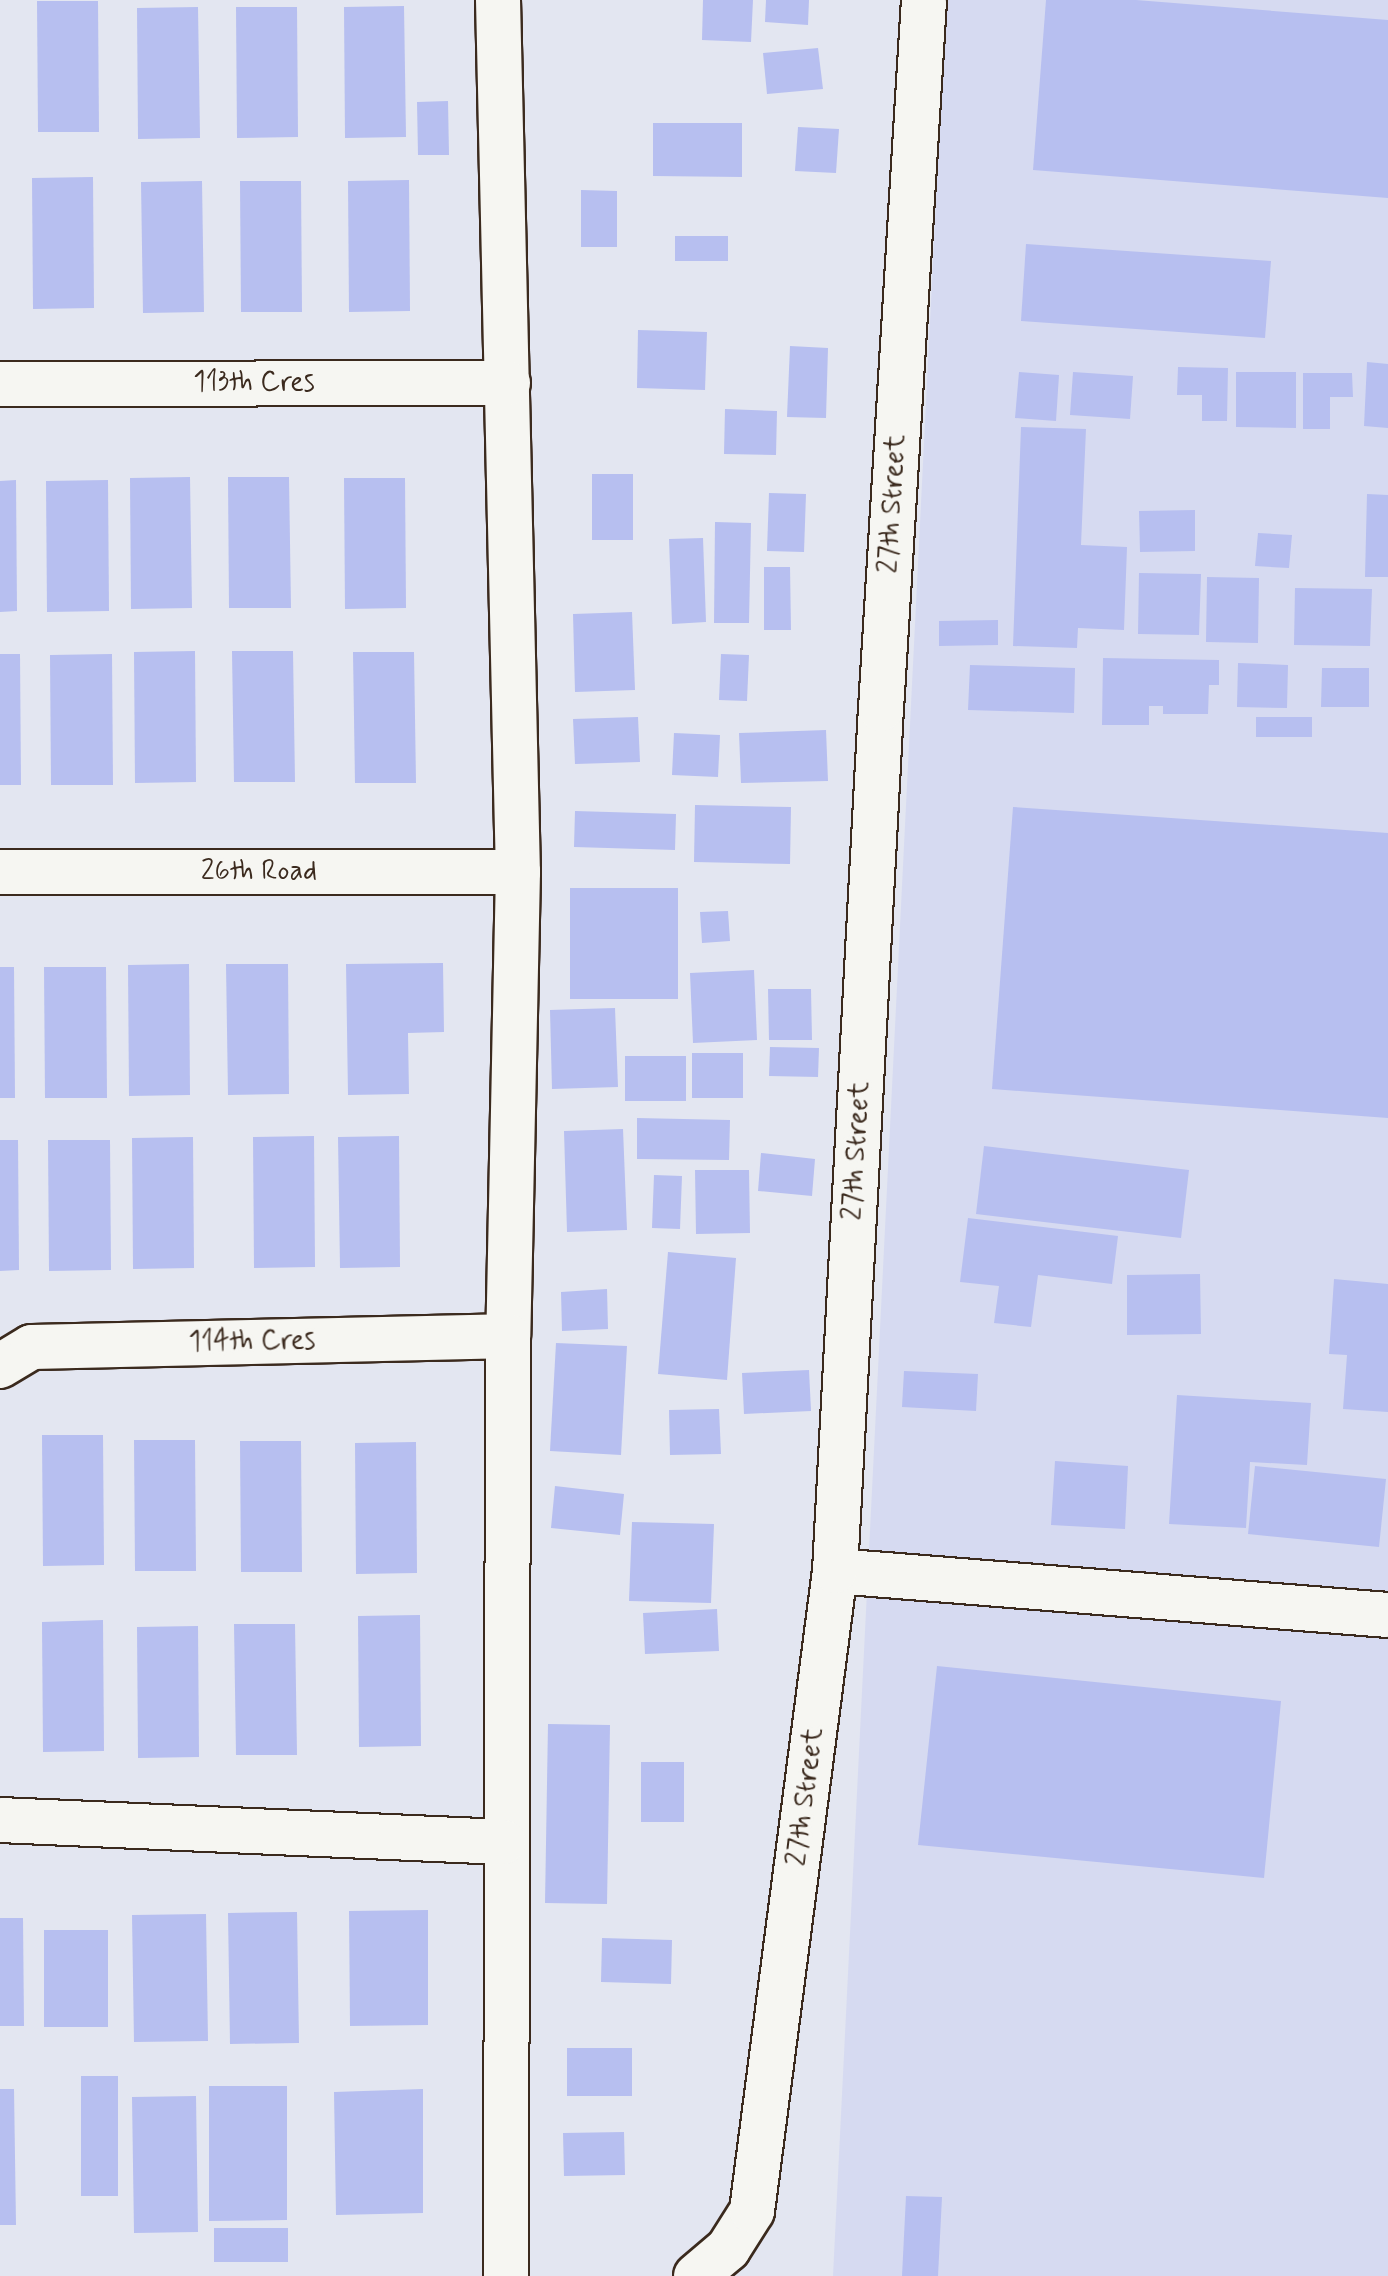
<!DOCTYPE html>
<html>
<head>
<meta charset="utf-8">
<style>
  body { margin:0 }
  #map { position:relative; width:1388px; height:2276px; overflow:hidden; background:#e3e6f1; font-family:Mynerve,sans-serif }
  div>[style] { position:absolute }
  .built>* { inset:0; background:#d6daf1 }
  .building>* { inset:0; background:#b7bff0 }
  .roads { filter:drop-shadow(2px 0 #3b2a1e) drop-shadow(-2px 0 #3b2a1e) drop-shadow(0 2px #3b2a1e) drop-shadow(0 -2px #3b2a1e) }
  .street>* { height:44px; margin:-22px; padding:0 22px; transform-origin:22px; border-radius:22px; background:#f6f6f2 }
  span { translate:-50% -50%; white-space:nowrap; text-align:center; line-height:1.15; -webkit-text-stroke:6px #f6f6f2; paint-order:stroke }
  .street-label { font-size:28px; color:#3b2a1e }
</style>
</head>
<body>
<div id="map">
  <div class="built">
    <div style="clip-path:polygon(946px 0,1388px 0,1388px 2276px,833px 2276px)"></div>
  </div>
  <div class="building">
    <div style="clip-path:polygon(703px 0,753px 0,751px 42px,702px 40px)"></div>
    <div style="clip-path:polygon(766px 0,809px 0,808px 25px,765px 22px)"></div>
    <div style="clip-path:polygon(1046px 0,1136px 0,1388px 20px,1388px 198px,1033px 170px)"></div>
    <div style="clip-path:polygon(37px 1px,98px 1px,99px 132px,38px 132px)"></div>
    <div style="clip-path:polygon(404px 6px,406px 137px,345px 138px,344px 7px)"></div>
    <div style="clip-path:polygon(198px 7px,200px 138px,138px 139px,137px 8px)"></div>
    <div style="clip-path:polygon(236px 7px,297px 7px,298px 137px,237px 138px)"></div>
    <div style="clip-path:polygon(818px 48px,823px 89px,767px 94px,763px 53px)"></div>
    <div style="clip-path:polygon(448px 101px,449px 155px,418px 155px,417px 102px)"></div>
    <div style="clip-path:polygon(653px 123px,742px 123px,742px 177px,653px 176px)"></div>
    <div style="clip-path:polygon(798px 127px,839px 129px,836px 173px,795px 171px)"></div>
    <div style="clip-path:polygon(93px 177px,94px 308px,33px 309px,32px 178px)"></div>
    <div style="clip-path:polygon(409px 180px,410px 311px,349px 312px,348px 181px)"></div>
    <div style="clip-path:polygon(202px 181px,204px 312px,143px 313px,141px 182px)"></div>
    <div style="clip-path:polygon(240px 181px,301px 181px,302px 312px,241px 312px)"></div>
    <div style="clip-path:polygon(581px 190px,617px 191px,617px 247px,581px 247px)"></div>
    <div style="clip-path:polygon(675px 236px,728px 236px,728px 261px,675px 261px)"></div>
    <div style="clip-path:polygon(1026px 244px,1271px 261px,1265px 338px,1021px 321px)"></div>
    <div style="clip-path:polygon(638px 330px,707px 332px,705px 390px,637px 388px)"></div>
    <div style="clip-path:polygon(790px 346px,828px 348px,826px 418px,787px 417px)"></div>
    <div style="clip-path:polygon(1367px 362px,1388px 364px,1388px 428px,1364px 426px)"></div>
    <div style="clip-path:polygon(1178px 367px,1228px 368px,1227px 421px,1202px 421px,1202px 395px,1177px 395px)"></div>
    <div style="clip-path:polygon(1019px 372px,1059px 375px,1056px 421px,1015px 418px)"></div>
    <div style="clip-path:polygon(1073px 372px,1133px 376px,1130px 419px,1070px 415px)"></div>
    <div style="clip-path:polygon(1236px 372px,1296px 372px,1296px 428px,1236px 427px)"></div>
    <div style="clip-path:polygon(1303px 373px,1352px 373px,1353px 397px,1330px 397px,1330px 429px,1303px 429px)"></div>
    <div style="clip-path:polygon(725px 409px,777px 411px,776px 455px,724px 454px)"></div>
    <div style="clip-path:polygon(1021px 427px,1086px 429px,1081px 545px,1127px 547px,1124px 630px,1078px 628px,1077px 648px,1013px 646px)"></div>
    <div style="clip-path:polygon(592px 474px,633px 474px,633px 540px,592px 540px)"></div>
    <div style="clip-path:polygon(190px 477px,192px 608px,131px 609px,130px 478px)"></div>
    <div style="clip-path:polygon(228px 477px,289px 477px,291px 608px,229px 608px)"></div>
    <div style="clip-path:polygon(344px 478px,405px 478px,406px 608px,345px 609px)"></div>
    <div style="clip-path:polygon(16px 480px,17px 611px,0 612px,0 481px)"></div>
    <div style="clip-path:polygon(108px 480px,109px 611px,47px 612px,46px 481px)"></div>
    <div style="clip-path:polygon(769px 493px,806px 494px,804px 552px,767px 551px)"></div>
    <div style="clip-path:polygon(1367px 494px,1388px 495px,1388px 577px,1365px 577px)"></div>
    <div style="clip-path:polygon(1195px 510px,1195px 551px,1140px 552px,1139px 511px)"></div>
    <div style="clip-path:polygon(715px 522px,751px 523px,749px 623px,714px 623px)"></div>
    <div style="clip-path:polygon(1258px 533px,1292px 535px,1289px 568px,1255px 566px)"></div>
    <div style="clip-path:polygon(703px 538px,706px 622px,672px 624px,669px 539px)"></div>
    <div style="clip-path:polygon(764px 567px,790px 567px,791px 630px,764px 630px)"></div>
    <div style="clip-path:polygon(1139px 573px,1201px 574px,1199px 635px,1138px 634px)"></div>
    <div style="clip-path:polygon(1207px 577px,1259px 578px,1258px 643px,1206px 642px)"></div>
    <div style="clip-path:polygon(1295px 588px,1372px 589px,1370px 646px,1294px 645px)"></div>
    <div style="clip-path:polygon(632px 612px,635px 690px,575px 692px,573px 614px)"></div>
    <div style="clip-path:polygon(998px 620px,998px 645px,939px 646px,939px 621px)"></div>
    <div style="clip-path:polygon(195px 651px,196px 782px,135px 783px,134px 652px)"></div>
    <div style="clip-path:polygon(232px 651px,293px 651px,295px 782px,234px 782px)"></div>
    <div style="clip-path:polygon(353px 652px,414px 652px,416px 783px,355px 783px)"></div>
    <div style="clip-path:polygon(0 654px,20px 654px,21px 785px,0 785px)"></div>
    <div style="clip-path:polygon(112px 654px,113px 785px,51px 785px,50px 655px)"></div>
    <div style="clip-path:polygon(721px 654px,749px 655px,747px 701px,719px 700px)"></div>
    <div style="clip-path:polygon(1103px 658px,1219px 660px,1219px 685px,1209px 685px,1208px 714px,1163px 714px,1163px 706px,1149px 706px,1149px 725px,1102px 725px)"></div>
    <div style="clip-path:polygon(1238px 663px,1288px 665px,1287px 708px,1237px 707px)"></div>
    <div style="clip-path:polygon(970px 665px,1075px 668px,1074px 713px,968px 710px)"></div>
    <div style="clip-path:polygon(1322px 668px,1369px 668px,1369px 707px,1321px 707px)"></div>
    <div style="clip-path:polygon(638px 717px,640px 762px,575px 764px,573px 719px)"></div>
    <div style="clip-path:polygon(1256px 717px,1312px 717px,1312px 737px,1256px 737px)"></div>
    <div style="clip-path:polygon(826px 730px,828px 781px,741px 783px,739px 733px)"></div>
    <div style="clip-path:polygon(674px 733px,720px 735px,718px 777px,672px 775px)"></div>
    <div style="clip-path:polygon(695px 805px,791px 807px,790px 864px,694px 862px)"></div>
    <div style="clip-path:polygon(1013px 807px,1388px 833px,1388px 1118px,992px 1089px)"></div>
    <div style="clip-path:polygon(575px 811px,676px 814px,675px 850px,574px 847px)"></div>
    <div style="clip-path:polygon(570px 888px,678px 888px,678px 999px,570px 999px)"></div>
    <div style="clip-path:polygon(728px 911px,730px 941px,702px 943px,700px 912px)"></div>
    <div style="clip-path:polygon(443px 963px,444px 1032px,408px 1033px,409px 1094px,348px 1095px,346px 964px)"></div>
    <div style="clip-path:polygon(189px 964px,190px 1095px,129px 1096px,128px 965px)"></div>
    <div style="clip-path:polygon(226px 964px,288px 964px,289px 1094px,228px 1095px)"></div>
    <div style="clip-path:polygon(0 967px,14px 967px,15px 1098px,0 1098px)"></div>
    <div style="clip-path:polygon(44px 967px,106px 967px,107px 1098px,45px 1098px)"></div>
    <div style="clip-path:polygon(754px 970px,757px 1040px,693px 1043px,690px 973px)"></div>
    <div style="clip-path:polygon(768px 989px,811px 989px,812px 1040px,769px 1040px)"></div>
    <div style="clip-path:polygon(615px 1008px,618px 1087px,552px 1089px,550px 1010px)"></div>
    <div style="clip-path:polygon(770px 1047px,819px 1048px,818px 1077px,769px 1076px)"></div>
    <div style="clip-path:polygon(692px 1053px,743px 1053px,743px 1098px,692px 1098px)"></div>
    <div style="clip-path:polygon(625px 1056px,686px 1056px,686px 1101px,625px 1101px)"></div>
    <div style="clip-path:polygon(637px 1118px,730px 1120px,729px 1160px,637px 1159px)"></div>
    <div style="clip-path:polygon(623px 1129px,627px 1230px,567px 1232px,564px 1131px)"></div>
    <div style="clip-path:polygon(314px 1136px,315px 1267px,254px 1268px,253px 1137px)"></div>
    <div style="clip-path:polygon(399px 1136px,400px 1267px,340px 1268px,338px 1137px)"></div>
    <div style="clip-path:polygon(193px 1137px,194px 1268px,133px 1269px,132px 1138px)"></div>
    <div style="clip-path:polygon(0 1140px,18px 1140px,19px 1270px,0 1271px)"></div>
    <div style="clip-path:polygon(48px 1140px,110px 1140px,111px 1270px,49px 1271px)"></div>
    <div style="clip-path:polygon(984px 1146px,1189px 1170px,1181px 1238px,976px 1214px)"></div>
    <div style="clip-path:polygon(761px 1153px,815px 1159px,812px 1196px,758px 1191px)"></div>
    <div style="clip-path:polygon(695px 1170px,749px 1170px,750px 1233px,696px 1234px)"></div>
    <div style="clip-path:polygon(654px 1175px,682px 1176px,680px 1229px,652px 1228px)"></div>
    <div style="clip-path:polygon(968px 1218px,1118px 1236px,1112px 1284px,1038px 1275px,1031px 1327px,994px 1323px,999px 1286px,960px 1282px)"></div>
    <div style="clip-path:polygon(668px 1252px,736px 1258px,727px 1380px,658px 1374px)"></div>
    <div style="clip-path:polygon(1200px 1274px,1201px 1334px,1127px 1335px,1127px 1275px)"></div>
    <div style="clip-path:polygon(1334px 1279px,1388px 1284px,1388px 1412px,1343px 1409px,1347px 1355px,1329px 1354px)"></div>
    <div style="clip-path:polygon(607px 1289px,608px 1329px,562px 1331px,561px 1292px)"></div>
    <div style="clip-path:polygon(556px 1343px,627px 1346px,621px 1455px,550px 1451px)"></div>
    <div style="clip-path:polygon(809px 1370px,811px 1411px,744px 1414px,742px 1373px)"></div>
    <div style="clip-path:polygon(904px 1371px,978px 1374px,976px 1411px,902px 1407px)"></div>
    <div style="clip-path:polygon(1177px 1395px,1311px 1403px,1307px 1465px,1250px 1462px,1246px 1528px,1169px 1524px)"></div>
    <div style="clip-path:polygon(719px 1409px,721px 1454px,670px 1455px,669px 1410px)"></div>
    <div style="clip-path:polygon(42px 1435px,103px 1435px,104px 1565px,43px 1566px)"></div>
    <div style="clip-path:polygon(134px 1440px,195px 1440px,196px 1571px,135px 1571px)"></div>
    <div style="clip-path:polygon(240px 1441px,301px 1441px,302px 1572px,241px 1572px)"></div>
    <div style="clip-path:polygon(416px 1442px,417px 1573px,356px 1574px,355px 1443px)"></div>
    <div style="clip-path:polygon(1055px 1461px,1128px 1466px,1125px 1529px,1051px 1525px)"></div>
    <div style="clip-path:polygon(1255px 1466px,1386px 1479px,1379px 1547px,1248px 1534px)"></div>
    <div style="clip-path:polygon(555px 1486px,624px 1494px,620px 1535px,551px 1528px)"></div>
    <div style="clip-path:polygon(632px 1522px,714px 1524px,711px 1603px,629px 1601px)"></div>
    <div style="clip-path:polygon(717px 1609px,719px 1651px,645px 1654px,643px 1613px)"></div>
    <div style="clip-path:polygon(420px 1615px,421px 1746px,359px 1747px,358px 1616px)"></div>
    <div style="clip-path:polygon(103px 1620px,104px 1751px,43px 1752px,42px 1622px)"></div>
    <div style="clip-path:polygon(234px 1624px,295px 1624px,297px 1755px,236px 1755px)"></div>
    <div style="clip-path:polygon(198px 1626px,199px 1757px,138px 1758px,137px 1627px)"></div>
    <div style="clip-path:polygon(937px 1666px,1281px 1701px,1264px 1878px,918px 1845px)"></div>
    <div style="clip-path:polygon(548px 1724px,610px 1725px,607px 1904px,545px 1903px)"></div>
    <div style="clip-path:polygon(641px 1762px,684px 1762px,684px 1822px,641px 1822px)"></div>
    <div style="clip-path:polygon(428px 1910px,428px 2025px,350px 2026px,349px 1911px)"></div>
    <div style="clip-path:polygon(297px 1912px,299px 2043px,230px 2044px,228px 1913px)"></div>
    <div style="clip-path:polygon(206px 1914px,208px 2041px,134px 2042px,132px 1915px)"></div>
    <div style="clip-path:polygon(0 1918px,23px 1918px,24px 2026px,0 2026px)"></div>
    <div style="clip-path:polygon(44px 1930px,108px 1930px,108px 2027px,44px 2027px)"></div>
    <div style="clip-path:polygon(602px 1938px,672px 1940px,671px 1984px,601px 1982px)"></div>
    <div style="clip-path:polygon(567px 2048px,632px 2048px,632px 2096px,567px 2096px)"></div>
    <div style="clip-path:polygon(81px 2076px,118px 2076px,118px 2196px,81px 2196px)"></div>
    <div style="clip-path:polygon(209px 2086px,287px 2086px,287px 2220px,209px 2221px)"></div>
    <div style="clip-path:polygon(0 2089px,14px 2089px,16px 2225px,0 2225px)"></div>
    <div style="clip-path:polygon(423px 2089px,423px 2213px,336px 2215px,334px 2092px)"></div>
    <div style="clip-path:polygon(196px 2096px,198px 2232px,134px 2233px,132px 2097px)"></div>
    <div style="clip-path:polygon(624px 2132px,625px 2175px,564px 2176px,563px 2133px)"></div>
    <div style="clip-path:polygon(906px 2196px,942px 2197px,938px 2276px,902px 2276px)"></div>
    <div style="clip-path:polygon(214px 2228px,288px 2228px,288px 2262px,214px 2262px)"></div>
  </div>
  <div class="roads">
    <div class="street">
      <div style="left:498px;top:0;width:872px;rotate:88.69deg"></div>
      <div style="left:518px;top:872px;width:464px;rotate:91.2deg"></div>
      <div style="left:508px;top:1336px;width:940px;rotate:90.12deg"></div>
      <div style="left:0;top:384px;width:508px;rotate:-0.11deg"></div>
      <div style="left:0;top:872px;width:518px"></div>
      <div style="left:0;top:1366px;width:37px;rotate:-31deg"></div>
      <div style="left:32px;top:1347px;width:476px;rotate:-1.3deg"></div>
      <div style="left:835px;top:1571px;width:555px;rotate:4.55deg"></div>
      <div style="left:0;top:1820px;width:504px;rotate:2.5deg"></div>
      <div style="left:696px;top:2276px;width:42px;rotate:-40.2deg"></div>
      <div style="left:728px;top:2249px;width:45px;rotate:-57.7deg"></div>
      <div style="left:752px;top:2211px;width:645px;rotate:-82.61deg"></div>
      <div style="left:835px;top:1571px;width:863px;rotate:-86.95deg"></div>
      <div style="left:881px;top:709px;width:710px;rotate:-86.53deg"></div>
    </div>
  </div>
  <div class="street-label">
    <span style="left:254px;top:383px">113th Cres</span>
    <span style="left:893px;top:504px;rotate:-87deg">27th Street</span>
    <span style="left:259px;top:872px">26th Road</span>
    <span style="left:857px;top:1151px;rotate:-87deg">27th Street</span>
    <span style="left:252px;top:1342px;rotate:-1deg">114th Cres</span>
    <span style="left:806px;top:1797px;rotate:-83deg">27th Street</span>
  </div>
</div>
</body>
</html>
